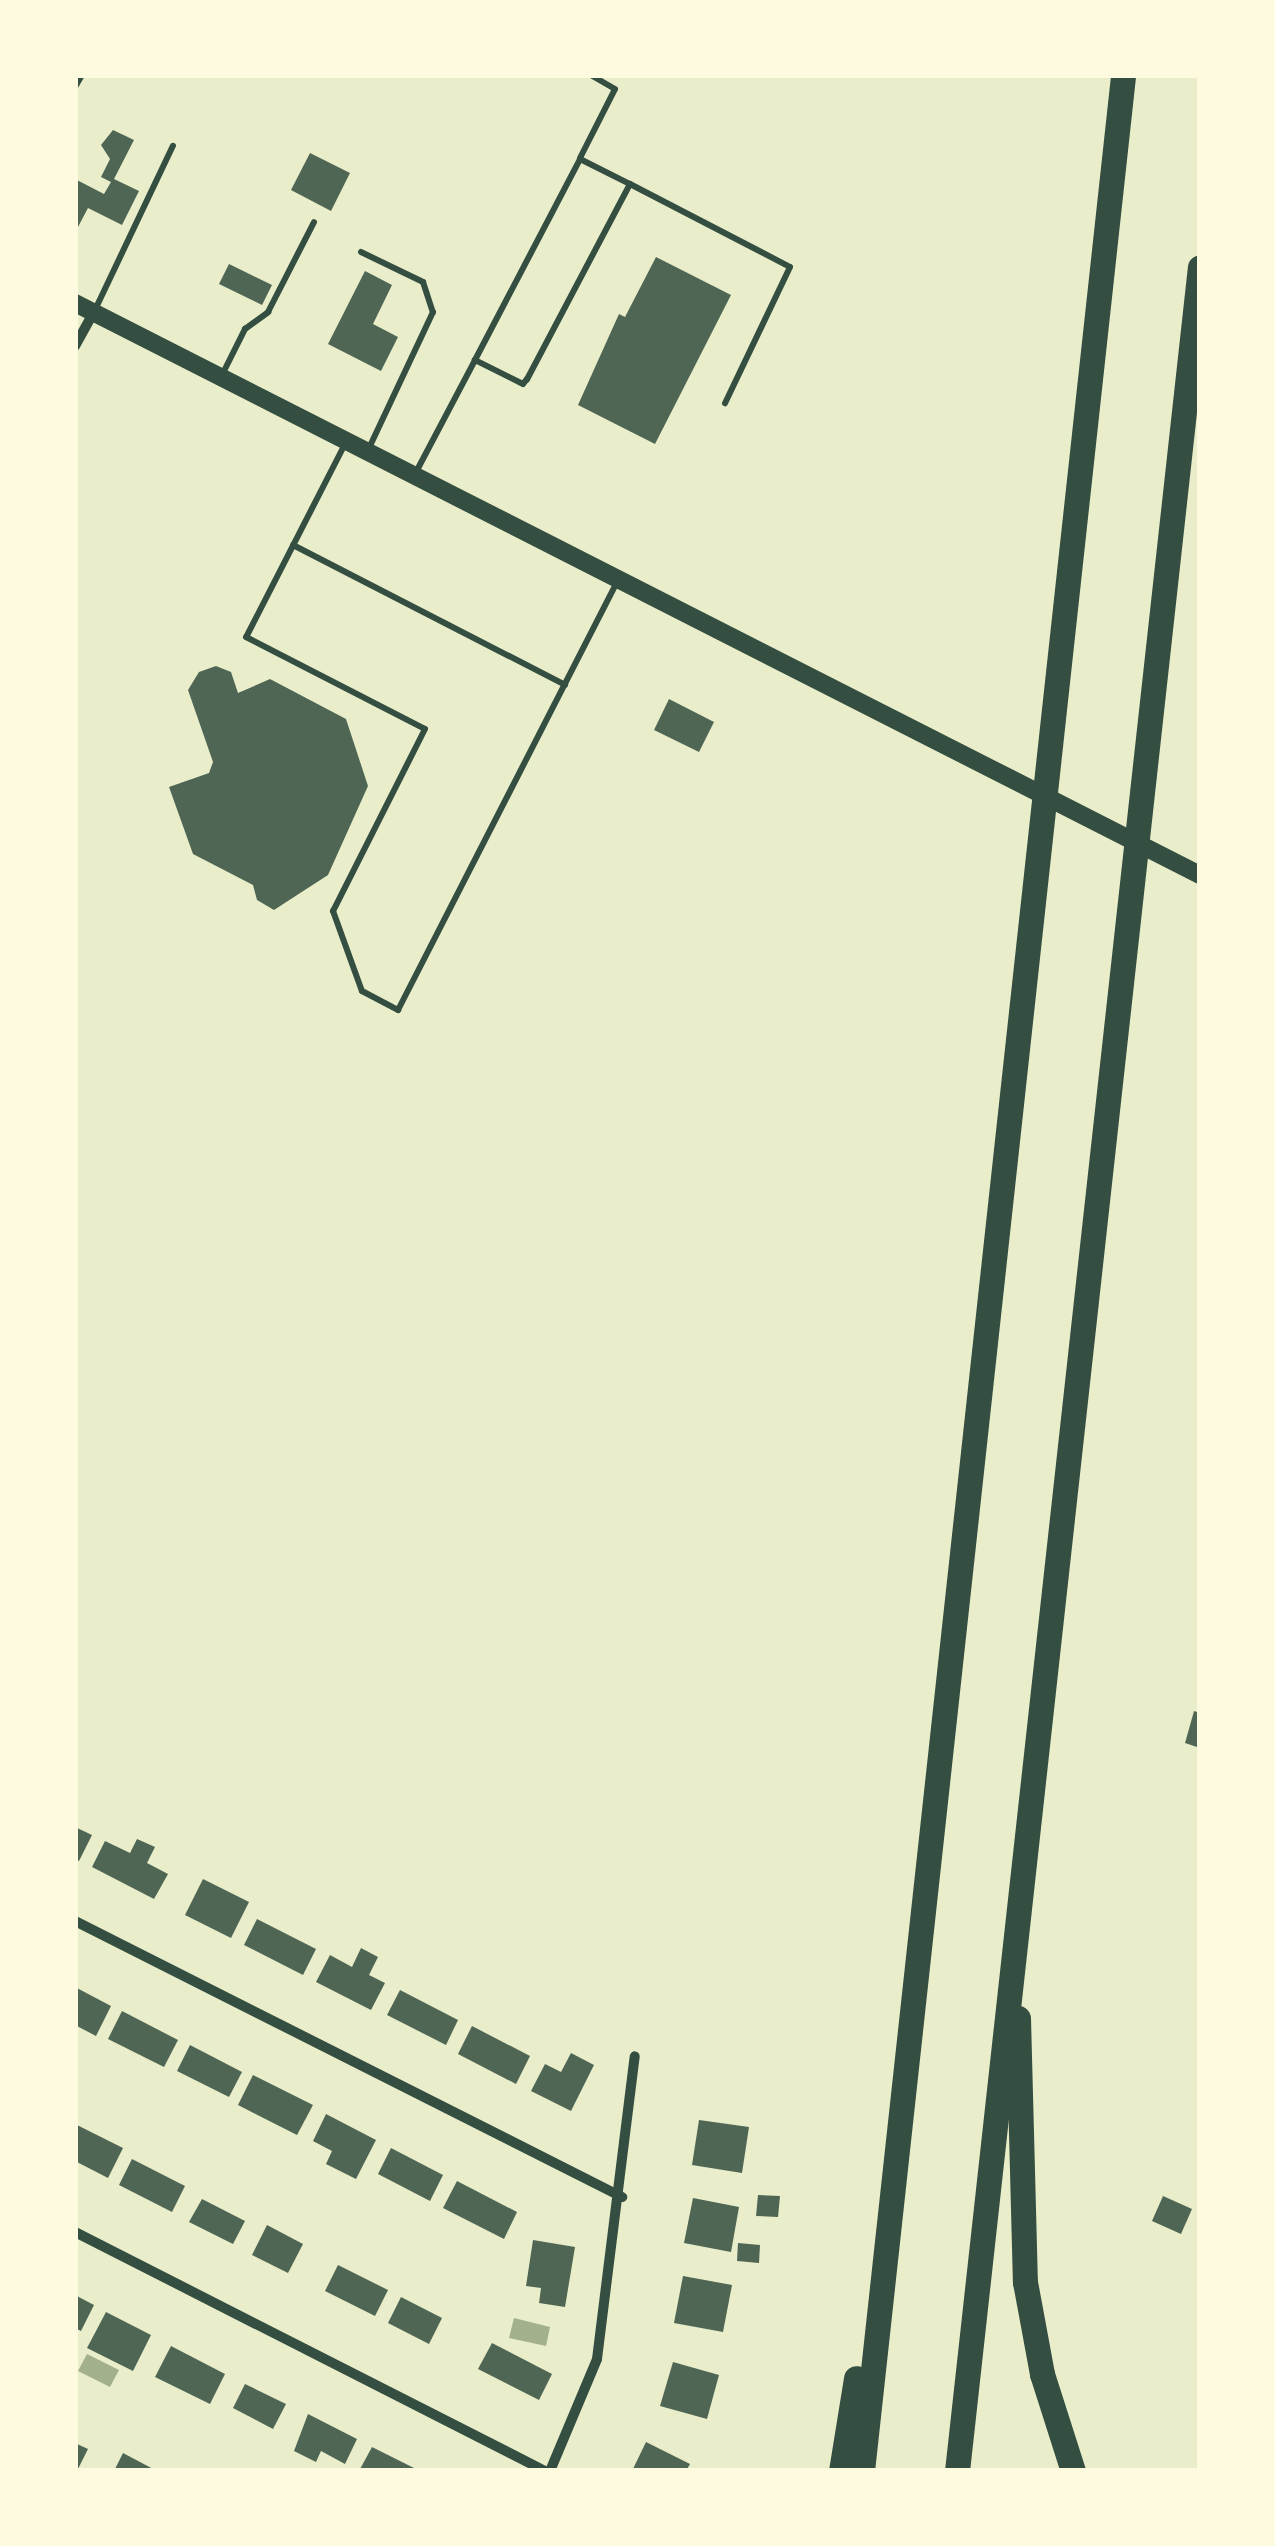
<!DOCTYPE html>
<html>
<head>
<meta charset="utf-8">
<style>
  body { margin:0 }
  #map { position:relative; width:1275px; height:2546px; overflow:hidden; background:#e9edc9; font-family:"Crimson Pro",serif }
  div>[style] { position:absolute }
  .water>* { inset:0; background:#a3b18a }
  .building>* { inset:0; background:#4f6655 }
  .service>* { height:6px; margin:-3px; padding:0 3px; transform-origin:3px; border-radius:3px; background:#344e41 }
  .minor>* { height:10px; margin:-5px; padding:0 5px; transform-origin:5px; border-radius:5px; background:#344e41 }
  .tertiary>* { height:18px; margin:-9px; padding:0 9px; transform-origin:9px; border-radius:9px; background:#344e41 }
  .motorway>* { height:25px; margin:-12.5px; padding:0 12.5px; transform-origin:12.5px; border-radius:12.5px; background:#344e41 }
  span { translate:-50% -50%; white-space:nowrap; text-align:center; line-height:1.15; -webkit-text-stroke:8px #fefae0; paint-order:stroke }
  .frame { position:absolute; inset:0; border:78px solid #fefae0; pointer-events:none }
</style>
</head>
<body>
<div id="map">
  <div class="water">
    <div style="clip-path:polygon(514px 2318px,550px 2327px,546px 2346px,509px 2338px)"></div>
    <div style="clip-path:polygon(87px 2354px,119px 2370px,110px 2387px,78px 2371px)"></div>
  </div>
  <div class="building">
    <div style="clip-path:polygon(113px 130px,134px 140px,114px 179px,139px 191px,122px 225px,88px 208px,78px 227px,75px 179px,104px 194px,111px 182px,101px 177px,110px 159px,101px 145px)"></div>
    <div style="clip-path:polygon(310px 153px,350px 173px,331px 211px,291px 190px)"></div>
    <div style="clip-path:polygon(656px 257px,731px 295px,655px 444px,578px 405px,619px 314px,625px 317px)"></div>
    <div style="clip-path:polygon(229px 264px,272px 285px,262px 305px,219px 284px)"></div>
    <div style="clip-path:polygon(365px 271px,392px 285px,373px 324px,398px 337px,381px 371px,328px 344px)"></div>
    <div style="clip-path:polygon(216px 666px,231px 672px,238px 693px,270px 679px,346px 719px,368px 786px,328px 875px,274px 910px,257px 900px,253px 885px,193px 854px,169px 787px,209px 773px,213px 762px,188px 690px,199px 672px)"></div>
    <div style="clip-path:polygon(669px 699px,714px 722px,699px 752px,654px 730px)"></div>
    <div style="clip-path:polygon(1194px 1711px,1200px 1713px,1200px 1748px,1185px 1743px)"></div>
    <div style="clip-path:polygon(75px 1827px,92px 1835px,79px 1861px,75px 1859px)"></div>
    <div style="clip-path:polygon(137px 1839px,155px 1847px,147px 1863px,168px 1874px,154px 1899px,92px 1867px,105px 1841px,130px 1853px)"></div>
    <div style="clip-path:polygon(203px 1879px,249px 1902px,231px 1938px,185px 1915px)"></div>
    <div style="clip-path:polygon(257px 1919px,316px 1949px,303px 1975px,244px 1945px)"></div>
    <div style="clip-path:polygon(361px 1948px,378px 1957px,369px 1975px,385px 1983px,371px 2010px,316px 1982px,330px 1955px,352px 1967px)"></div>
    <div style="clip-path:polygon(75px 1987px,111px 2006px,96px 2036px,75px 2025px)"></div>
    <div style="clip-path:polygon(400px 1990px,458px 2020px,446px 2045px,387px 2015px)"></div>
    <div style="clip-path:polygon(122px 2011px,178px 2040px,164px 2067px,108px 2039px)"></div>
    <div style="clip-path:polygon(472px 2026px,530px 2056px,516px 2084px,458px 2054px)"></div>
    <div style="clip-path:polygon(190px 2045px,242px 2072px,229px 2097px,177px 2071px)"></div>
    <div style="clip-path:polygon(571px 2053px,594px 2065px,571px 2111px,531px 2091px,545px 2064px,561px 2072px)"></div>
    <div style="clip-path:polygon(253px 2075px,313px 2105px,297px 2135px,238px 2105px)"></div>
    <div style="clip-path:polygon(326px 2114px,376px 2140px,356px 2179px,326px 2164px,332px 2151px,313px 2141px)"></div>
    <div style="clip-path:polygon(699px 2120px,749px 2127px,742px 2173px,692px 2165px)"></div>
    <div style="clip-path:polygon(75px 2124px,123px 2148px,108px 2178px,75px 2161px)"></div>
    <div style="clip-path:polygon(391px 2148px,443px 2175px,430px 2201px,378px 2174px)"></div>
    <div style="clip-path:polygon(132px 2159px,185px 2186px,172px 2212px,119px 2185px)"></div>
    <div style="clip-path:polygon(457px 2181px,517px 2212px,504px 2239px,443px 2208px)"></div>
    <div style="clip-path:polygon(758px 2195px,780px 2196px,778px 2217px,756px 2216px)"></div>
    <div style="clip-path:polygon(1163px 2196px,1192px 2209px,1181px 2234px,1152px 2221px)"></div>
    <div style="clip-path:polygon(693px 2198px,739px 2207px,731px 2252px,684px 2243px)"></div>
    <div style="clip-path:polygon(202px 2199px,245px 2221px,233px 2244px,189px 2222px)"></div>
    <div style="clip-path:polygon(267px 2225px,303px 2244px,288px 2273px,252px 2255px)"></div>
    <div style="clip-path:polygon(533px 2240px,575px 2247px,565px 2307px,539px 2303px,541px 2288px,526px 2286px)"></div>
    <div style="clip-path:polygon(738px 2243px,760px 2245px,759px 2263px,737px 2261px)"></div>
    <div style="clip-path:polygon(338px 2265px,388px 2290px,375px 2316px,325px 2291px)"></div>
    <div style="clip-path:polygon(683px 2276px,732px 2285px,723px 2332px,674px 2323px)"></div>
    <div style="clip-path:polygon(75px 2295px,94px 2305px,81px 2331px,75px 2328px)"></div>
    <div style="clip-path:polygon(401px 2297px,442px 2318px,429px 2344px,388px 2323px)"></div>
    <div style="clip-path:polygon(106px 2312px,151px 2335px,133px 2371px,87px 2348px)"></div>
    <div style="clip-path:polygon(492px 2343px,552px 2374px,539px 2400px,478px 2369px)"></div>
    <div style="clip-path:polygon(171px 2346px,225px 2374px,210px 2404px,155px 2377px)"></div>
    <div style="clip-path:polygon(673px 2362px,719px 2375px,707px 2419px,660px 2406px)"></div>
    <div style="clip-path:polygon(245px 2384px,286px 2404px,273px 2429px,233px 2408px)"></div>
    <div style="clip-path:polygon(308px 2414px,357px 2439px,345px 2464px,321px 2451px,316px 2462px,294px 2451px)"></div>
    <div style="clip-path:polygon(646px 2442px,690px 2464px,686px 2471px,632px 2471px)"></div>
    <div style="clip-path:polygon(75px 2443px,88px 2449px,77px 2471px,75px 2471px)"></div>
    <div style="clip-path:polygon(372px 2447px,420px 2471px,359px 2471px)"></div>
    <div style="clip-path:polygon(123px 2453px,157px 2471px,114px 2471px)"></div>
  </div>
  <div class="service">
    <div style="left:75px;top:87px;width:14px;rotate:-60deg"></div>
    <div style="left:580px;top:158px;width:77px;rotate:-63.1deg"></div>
    <div style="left:615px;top:89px;width:28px;rotate:-150deg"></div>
    <div style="left:630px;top:184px;width:180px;rotate:27.4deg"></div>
    <div style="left:790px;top:267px;width:151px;rotate:115.5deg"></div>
    <div style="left:361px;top:252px;width:69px;rotate:25.8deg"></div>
    <div style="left:423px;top:282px;width:32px;rotate:72deg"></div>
    <div style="left:433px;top:312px;width:153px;rotate:115.2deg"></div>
    <div style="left:94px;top:312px;width:184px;rotate:-64.6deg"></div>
    <div style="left:221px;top:377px;width:54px;rotate:-63.4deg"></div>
    <div style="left:245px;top:329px;width:29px;rotate:-36deg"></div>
    <div style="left:268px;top:312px;width:101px;rotate:-62.9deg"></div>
    <div style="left:346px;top:442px;width:219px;rotate:117.1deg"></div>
    <div style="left:246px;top:637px;width:201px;rotate:27.2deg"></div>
    <div style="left:425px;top:729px;width:204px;rotate:116.8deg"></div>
    <div style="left:333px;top:911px;width:85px;rotate:70.1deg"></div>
    <div style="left:362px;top:991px;width:41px;rotate:27.8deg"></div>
    <div style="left:398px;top:1010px;width:482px;rotate:-62.9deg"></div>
    <div style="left:415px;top:474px;width:129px;rotate:-62.2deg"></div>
    <div style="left:475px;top:360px;width:227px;rotate:-62.4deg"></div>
    <div style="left:580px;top:159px;width:56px;rotate:26.6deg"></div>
    <div style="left:630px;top:184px;width:221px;rotate:117.8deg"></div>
    <div style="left:527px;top:379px;width:6px;rotate:129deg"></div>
    <div style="left:523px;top:384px;width:54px;rotate:-153.4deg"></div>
    <div style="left:293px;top:545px;width:306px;rotate:27.2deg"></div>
  </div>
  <div class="minor">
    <div style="left:75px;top:346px;width:38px;rotate:-61deg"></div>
    <div style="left:75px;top:1921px;width:613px;rotate:26.77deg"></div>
    <div style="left:75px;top:2232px;width:527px;rotate:26.95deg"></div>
    <div style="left:550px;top:2471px;width:121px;rotate:-67.2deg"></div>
    <div style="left:597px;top:2359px;width:305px;rotate:-82.9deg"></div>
  </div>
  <div class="tertiary">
    <div style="left:75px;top:303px;width:1262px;rotate:26.95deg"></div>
  </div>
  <div class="motorway">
    <div style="left:1018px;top:2018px;width:264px;rotate:88.5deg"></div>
    <div style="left:1025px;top:2282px;width:94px;rotate:79.5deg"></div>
    <div style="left:1042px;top:2374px;width:102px;rotate:72.3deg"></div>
    <div style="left:841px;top:2471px;width:94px;rotate:-80.8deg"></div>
    <div style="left:862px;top:2471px;width:2410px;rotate:-83.78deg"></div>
    <div style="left:957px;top:2471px;width:2217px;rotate:-83.71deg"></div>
  </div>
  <div class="frame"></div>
</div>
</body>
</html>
